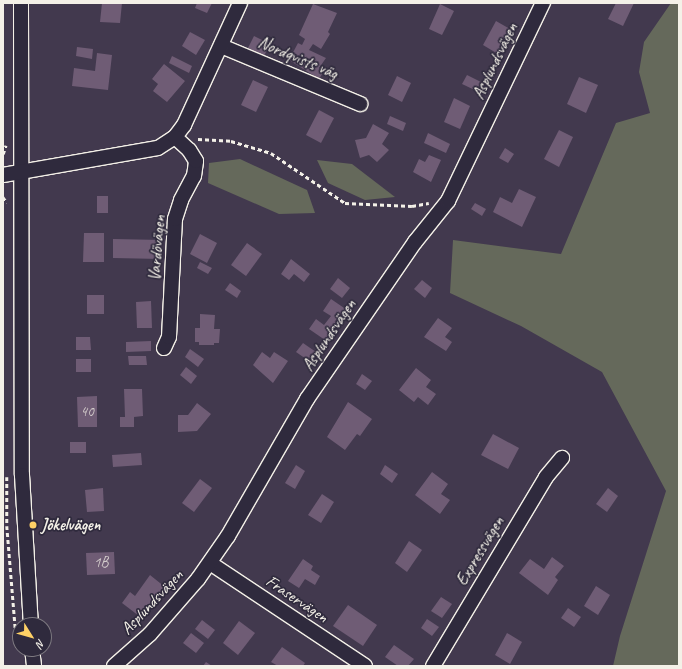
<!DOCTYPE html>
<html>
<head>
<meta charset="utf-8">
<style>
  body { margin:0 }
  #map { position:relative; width:682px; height:669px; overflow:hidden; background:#42394e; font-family:Caveat,sans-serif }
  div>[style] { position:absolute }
  .green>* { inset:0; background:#65695b }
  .building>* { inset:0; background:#6f5c75 }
  .path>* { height:2.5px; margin-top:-1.25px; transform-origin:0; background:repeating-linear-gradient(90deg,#f4f1e8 0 4px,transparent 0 7px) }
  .roads { filter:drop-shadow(1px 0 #f4f1e8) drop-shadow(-1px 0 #f4f1e8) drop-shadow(0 1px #f4f1e8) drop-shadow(0 -1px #f4f1e8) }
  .minor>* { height:14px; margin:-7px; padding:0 7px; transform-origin:7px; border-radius:7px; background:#2f2a3d }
  .dots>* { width:11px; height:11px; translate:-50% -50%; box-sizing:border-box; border:2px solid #2f2a3d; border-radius:50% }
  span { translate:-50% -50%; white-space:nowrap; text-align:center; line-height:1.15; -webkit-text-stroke:3.5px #2f2a3d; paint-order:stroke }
  .number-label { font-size:15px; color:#d3cccb }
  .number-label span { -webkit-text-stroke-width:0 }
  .street-label { font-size:17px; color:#f4f1e8 }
  .poi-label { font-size:17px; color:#f4f1e8; font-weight:700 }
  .left { translate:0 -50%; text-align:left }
  .frame { position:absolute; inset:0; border:4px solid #f4f1e8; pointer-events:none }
  .north { position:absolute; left:12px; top:617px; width:40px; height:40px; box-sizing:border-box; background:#2f2a3d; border:1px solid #7e7a81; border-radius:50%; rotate:127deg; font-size:11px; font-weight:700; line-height:16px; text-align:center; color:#f4f1e8 }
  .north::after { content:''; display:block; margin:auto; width:14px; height:18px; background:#ffd166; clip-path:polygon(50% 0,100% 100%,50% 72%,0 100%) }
</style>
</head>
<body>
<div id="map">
  <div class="green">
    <div style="clip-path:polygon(671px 3px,679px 3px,679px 666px,613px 666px,620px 636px,666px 491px,602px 372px,521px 326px,450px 293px,453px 240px,561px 254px,616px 123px,650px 113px,639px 72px,644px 42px)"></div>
    <div style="clip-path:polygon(240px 159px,307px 190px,315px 213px,279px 214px,208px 183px,209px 163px)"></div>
    <div style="clip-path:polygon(317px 160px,352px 164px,395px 197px,365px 200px,328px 183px)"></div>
  </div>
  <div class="building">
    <div style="clip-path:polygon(102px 3px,122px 3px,120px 23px,100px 22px)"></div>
    <div style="clip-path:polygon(197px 3px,212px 3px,207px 13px,195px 8px)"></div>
    <div style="clip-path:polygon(616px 3px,634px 3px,623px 26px,608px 19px)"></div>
    <div style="clip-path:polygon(313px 4px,337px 13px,328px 32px,330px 34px,321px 49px,313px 44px,309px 50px,326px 58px,319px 68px,324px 71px,319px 79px,289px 60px,298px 43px,302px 45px,305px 39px,299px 35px)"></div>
    <div style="clip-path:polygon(440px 4px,454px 11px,442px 35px,429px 29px)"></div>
    <div style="clip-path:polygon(496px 21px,512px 30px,498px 54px,483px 45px)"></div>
    <div style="clip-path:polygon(190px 32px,205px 40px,196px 55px,182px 46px)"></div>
    <div style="clip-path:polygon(254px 36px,270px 44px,264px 56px,248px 48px)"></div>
    <div style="clip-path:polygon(77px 47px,93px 49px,92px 59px,76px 56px)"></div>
    <div style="clip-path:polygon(97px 53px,112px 55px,108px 90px,72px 86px,74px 68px,95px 71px)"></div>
    <div style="clip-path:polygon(172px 56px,192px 66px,189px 73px,169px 63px)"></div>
    <div style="clip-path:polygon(164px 64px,185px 81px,167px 102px,153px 91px,158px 84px,152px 79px)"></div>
    <div style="clip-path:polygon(467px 75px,485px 84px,481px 93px,462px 84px)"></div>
    <div style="clip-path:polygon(397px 76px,411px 83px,402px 102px,388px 95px)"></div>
    <div style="clip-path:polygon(579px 77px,598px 85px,586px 113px,567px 104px)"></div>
    <div style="clip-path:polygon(253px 80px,268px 87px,256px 112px,241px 105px)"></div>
    <div style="clip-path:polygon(454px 98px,470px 106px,460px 129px,444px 122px)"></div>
    <div style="clip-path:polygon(319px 110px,334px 118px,321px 143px,306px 135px)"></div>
    <div style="clip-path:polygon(390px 116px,406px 123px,403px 131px,387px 124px)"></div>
    <div style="clip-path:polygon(373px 124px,389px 133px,382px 144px,389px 150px,377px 162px,369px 155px,360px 158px,355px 140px,366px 138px)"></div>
    <div style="clip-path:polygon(559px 130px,573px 137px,559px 167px,544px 159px)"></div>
    <div style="clip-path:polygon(428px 133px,450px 144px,446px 153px,424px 143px)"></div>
    <div style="clip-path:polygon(505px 148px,514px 154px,508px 163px,499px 158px)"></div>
    <div style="clip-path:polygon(429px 155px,441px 160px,431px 182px,413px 172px,419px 159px,425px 162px)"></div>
    <div style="clip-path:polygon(519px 189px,536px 197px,522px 227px,493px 212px,500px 197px,512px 203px)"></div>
    <div style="clip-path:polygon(97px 196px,108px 196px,108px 213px,97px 213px)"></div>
    <div style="clip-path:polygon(475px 203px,486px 209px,482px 216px,471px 209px)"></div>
    <div style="clip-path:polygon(84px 233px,104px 233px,104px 262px,83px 262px)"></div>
    <div style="clip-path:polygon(200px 234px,217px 243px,207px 263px,190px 254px)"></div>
    <div style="clip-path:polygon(113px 239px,162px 240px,161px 259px,113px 258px)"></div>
    <div style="clip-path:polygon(247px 243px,262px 254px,246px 276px,231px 265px)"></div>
    <div style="clip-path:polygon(291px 259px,310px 274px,304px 282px,294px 274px,289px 280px,281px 274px)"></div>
    <div style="clip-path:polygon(200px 262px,212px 268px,208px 274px,197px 268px)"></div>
    <div style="clip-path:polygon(338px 278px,350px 288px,342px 298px,330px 289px)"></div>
    <div style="clip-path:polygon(422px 280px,432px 288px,425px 298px,414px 289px)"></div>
    <div style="clip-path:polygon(230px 283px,241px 291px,237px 298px,225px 290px)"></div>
    <div style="clip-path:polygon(87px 295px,104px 295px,104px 314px,87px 314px)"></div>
    <div style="clip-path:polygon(331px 299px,347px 310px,325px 340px,309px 329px,316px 319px,324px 325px,331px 316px,323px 311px)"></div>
    <div style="clip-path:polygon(151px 301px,152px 328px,137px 328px,136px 302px)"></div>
    <div style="clip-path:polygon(200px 314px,215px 315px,214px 329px,220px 329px,219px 343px,214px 343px,214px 345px,199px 345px,199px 342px,195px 342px,195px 328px,200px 328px)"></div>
    <div style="clip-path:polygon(438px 318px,452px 328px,445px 337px,452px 342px,446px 351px,424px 337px)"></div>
    <div style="clip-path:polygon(76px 337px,90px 337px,91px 350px,76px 350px)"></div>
    <div style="clip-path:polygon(151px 341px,151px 351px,126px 352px,126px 342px)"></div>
    <div style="clip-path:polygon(303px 343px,316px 352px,309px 361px,296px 352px)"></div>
    <div style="clip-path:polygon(190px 349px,204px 359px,198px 367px,185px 357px)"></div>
    <div style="clip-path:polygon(262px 352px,270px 358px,274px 352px,288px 361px,273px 383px,253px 365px)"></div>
    <div style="clip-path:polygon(128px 356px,146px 356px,147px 365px,129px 365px)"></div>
    <div style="clip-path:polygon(76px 359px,91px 359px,91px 372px,76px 372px)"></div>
    <div style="clip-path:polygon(186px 367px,197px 376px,191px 384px,180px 375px)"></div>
    <div style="clip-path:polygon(416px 368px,431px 380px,426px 387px,436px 394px,428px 405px,418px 397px,414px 402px,399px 390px)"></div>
    <div style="clip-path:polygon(362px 374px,372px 381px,365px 390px,356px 384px)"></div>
    <div style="clip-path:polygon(124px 389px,142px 389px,143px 416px,134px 417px,134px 427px,120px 427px,120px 417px,125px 417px)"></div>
    <div style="clip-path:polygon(97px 396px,97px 427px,78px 427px,77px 397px)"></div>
    <div style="clip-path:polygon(348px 402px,372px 419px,360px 436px,357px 434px,345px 450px,327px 437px)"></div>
    <div style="clip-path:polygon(197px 403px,211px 414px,197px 431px,178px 432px,178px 415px,188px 415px)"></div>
    <div style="clip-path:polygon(493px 434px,519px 448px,508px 469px,481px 455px)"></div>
    <div style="clip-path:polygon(70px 442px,86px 442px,86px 453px,70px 453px)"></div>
    <div style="clip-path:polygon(141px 453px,142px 465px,113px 467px,112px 455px)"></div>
    <div style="clip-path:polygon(296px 465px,305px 471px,295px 489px,285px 483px)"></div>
    <div style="clip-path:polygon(385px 465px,398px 474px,392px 483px,380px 474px)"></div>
    <div style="clip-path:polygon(432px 472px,448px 484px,441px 494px,450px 500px,440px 514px,415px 495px)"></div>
    <div style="clip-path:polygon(200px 479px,212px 488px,194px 512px,182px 503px)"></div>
    <div style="clip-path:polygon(103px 488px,104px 511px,87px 512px,85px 490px)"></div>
    <div style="clip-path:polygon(608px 488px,618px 496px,607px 512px,596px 504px)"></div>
    <div style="clip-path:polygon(322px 494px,334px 502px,321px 523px,308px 515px)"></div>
    <div style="clip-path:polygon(409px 541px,422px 550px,407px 572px,395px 563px)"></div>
    <div style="clip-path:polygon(114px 552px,115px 574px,87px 575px,86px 553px)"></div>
    <div style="clip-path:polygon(552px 557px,564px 566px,555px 577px,558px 580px,548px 595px,519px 573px,530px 559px,544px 569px)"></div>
    <div style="clip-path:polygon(303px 559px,313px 566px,311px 570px,320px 576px,315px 585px,305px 579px,299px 588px,288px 581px)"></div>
    <div style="clip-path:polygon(150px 575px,165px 587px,143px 619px,122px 603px,130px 592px,135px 596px)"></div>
    <div style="clip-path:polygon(596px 586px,610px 595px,598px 615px,584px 606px)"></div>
    <div style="clip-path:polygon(441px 597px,452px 604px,442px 618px,431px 611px)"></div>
    <div style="clip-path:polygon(348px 605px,377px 625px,363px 646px,333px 626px)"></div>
    <div style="clip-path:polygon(568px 608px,581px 617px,574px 627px,561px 618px)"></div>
    <div style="clip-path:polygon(427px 619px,439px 627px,432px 636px,421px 628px)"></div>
    <div style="clip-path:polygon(202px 620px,215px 630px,208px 639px,195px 629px)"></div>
    <div style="clip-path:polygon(239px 621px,255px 633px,238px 655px,223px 643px)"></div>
    <div style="clip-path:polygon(191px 633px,204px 643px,196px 653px,183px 643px)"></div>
    <div style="clip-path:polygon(507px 633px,522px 642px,510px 664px,495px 655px)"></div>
    <div style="clip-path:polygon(394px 645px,414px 659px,408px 666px,398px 666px,385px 657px)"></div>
    <div style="clip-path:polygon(282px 647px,305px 663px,303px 666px,278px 666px,271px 662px)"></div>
    <div style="clip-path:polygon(206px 662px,212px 666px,203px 666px)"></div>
  </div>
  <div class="path">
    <div style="left:198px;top:139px;width:33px;rotate:3deg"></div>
    <div style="left:231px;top:141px;width:42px;rotate:16.7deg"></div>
    <div style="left:271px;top:153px;width:89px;rotate:34deg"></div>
    <div style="left:345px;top:203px;width:67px;rotate:2.6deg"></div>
    <div style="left:412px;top:206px;width:17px;rotate:-10deg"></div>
    <div style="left:3px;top:154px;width:9px;rotate:-72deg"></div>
    <div style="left:3px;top:197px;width:7px;rotate:56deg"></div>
    <div style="left:7px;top:477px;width:49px;rotate:90deg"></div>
    <div style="left:7px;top:526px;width:122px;rotate:85.3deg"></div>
  </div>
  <div class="roads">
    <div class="minor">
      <div style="left:21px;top:3px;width:472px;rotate:89.9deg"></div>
      <div style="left:22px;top:475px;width:150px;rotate:86.6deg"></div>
      <div style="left:221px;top:46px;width:151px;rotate:22.6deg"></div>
      <div style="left:3px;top:175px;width:157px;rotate:-9.9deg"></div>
      <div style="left:158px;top:148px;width:20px;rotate:-33deg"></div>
      <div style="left:175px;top:137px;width:15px;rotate:-53deg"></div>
      <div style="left:184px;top:125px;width:134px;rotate:-65.3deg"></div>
      <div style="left:164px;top:348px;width:12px;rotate:-66deg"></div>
      <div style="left:169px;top:337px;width:118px;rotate:-87.1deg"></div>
      <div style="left:175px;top:219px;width:20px;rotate:-72deg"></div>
      <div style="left:181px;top:200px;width:27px;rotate:-62deg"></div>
      <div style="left:194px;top:176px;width:15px;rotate:-82deg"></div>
      <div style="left:196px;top:161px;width:13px;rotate:-122deg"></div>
      <div style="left:189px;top:150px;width:19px;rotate:-137deg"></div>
      <div style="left:210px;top:563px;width:186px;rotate:33.6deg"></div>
      <div style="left:32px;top:649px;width:17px;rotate:83deg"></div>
      <div style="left:114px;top:666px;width:48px;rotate:-41.6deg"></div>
      <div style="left:150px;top:634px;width:73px;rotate:-48.9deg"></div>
      <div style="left:198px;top:579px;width:52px;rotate:-55.1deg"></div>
      <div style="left:228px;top:536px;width:158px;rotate:-60deg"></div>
      <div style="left:307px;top:399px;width:191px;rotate:-55.5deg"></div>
      <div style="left:415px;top:242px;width:53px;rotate:-51.2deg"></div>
      <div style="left:448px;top:201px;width:220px;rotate:-64.4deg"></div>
      <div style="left:433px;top:666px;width:220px;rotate:-59.1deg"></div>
      <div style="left:546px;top:477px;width:25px;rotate:-50deg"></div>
    </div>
  </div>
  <div class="dots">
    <div style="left:33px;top:525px;background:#ffd166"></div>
  </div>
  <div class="number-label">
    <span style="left:87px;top:412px">40</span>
    <span style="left:101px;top:563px">1B</span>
  </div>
  <div class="street-label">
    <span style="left:298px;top:58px;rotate:23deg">Nordqvists väg</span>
    <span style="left:495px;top:61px;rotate:-64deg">Asplundsvägen</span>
    <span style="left:157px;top:248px;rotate:-85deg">Vardövägen</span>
    <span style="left:329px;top:335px;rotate:-56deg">Asplundsvägen</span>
    <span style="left:480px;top:551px;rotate:-59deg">Expressvägen</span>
    <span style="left:297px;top:599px;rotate:34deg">Fraservägen</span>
    <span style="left:152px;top:602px;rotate:-47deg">Asplundsvägen</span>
  </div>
  <div class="poi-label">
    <span class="left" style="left:41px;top:525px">Jökelvägen</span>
  </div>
  <div class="frame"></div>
  <div class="north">N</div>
</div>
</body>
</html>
